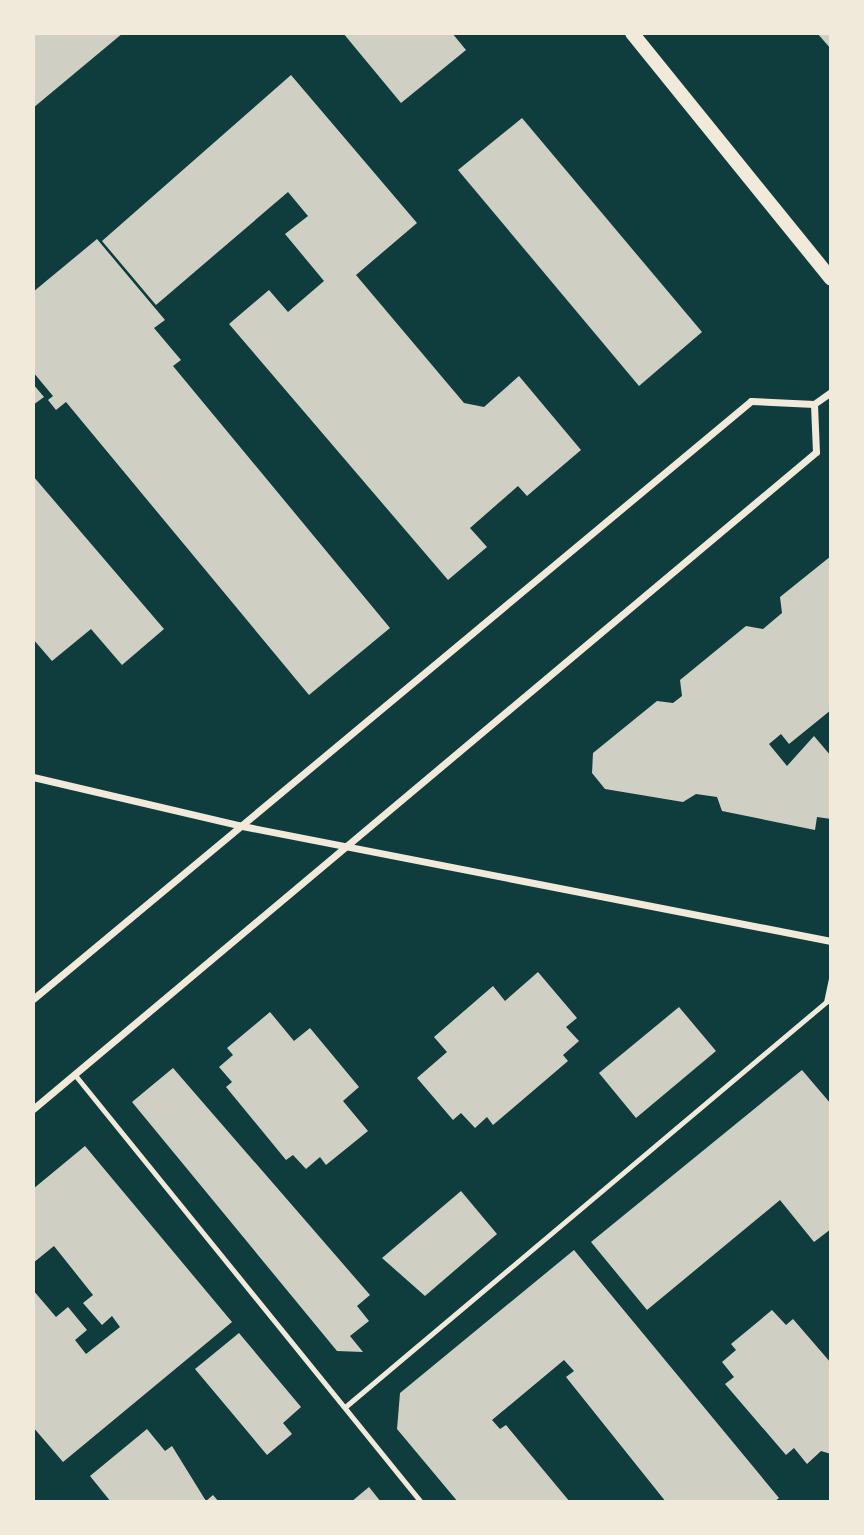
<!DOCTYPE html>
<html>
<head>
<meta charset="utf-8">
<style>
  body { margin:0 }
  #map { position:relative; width:864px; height:1535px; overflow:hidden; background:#0f3d3e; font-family:Raleway,sans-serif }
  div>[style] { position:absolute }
  .building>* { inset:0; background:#cfcfc3 }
  .service>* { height:5px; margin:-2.5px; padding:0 2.5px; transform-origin:2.5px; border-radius:2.5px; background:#f1e9da }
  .minor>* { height:7px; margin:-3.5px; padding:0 3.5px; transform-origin:3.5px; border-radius:3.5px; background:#f1e9da }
  .secondary>* { height:14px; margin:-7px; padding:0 7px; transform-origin:7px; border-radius:7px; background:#f1e9da }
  span { translate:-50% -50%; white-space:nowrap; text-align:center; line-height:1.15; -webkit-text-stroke:5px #f1e9da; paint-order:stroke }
  .frame { position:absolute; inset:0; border:35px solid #f1e9da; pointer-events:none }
</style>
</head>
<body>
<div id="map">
  <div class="building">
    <div style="clip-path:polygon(33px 33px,123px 33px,33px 108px)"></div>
    <div style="clip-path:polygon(343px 33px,452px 33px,466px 50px,401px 103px)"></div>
    <div style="clip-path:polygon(817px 33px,831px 33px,831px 49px)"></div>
    <div style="clip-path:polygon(291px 75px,417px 223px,356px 275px,464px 403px,484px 407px,519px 376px,581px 450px,527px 496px,518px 486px,470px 528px,487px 547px,448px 580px,229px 324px,269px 290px,288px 312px,324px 281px,285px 234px,308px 216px,288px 192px,156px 305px,102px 241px)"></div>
    <div style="clip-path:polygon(522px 118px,702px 332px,639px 386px,458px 170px)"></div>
    <div style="clip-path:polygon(97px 239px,165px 320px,154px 328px,181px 360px,173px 366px,390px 628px,309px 695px,66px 402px,56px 410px,48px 400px,53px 396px,33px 372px,33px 292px)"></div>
    <div style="clip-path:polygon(33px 384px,44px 397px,33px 405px)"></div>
    <div style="clip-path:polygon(33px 476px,164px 629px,122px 665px,91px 629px,52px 661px,33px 639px)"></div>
    <div style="clip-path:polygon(831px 556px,831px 710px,789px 744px,781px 734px,769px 744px,787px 766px,814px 736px,831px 756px,831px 819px,817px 817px,815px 830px,722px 811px,717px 797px,696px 794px,683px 802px,605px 789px,592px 773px,593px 753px,657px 701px,673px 703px,682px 696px,680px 680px,746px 626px,763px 629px,782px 613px,780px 597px)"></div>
    <div style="clip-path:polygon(538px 972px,577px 1018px,566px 1027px,579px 1041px,563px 1055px,568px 1061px,493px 1125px,487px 1117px,475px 1128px,461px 1113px,453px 1120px,417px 1078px,447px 1052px,434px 1037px,493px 986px,505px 1001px)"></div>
    <div style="clip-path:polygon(679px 1007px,716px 1051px,636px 1118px,599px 1073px)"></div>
    <div style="clip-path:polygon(270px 1012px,294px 1041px,310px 1028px,359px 1087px,343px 1101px,368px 1131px,326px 1165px,320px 1157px,306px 1169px,293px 1155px,286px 1160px,226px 1087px,232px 1082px,219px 1067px,233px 1055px,227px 1048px)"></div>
    <div style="clip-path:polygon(173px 1068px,370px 1295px,357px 1306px,369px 1321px,350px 1336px,363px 1352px,337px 1351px,132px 1102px)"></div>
    <div style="clip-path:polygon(802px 1070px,831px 1104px,831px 1229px,814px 1242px,780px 1200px,647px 1310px,591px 1242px)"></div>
    <div style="clip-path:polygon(85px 1146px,232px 1322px,63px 1462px,33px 1427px,33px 1290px,56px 1317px,68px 1307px,87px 1330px,75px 1340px,86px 1354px,120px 1327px,112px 1316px,102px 1325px,83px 1303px,93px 1295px,54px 1246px,33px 1263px,33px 1189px)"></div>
    <div style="clip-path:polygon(461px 1191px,497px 1234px,425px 1296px,382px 1258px)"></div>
    <div style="clip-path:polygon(574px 1250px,779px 1498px,774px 1502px,666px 1502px,566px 1377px,574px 1371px,564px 1360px,492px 1420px,500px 1429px,506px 1425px,570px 1502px,458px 1502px,397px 1429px,400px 1393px)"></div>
    <div style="clip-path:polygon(772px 1310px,786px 1325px,793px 1319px,831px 1363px,831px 1454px,821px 1451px,807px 1464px,794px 1448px,786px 1455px,725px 1384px,734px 1377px,722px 1362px,736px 1350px,731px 1344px)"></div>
    <div style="clip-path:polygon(239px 1333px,301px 1407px,283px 1423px,292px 1434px,267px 1455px,195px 1369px)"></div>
    <div style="clip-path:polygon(147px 1429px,165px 1451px,172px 1446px,206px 1501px,213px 1495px,219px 1502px,111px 1502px,90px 1476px)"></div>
    <div style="clip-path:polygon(369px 1487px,381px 1502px,351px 1502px)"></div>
  </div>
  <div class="service">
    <div style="left:75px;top:1075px;width:550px;rotate:50.98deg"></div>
    <div style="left:345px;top:1407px;width:629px;rotate:-40.1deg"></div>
    <div style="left:826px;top:1002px;width:24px;rotate:-78deg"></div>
  </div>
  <div class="minor">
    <div style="left:33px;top:777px;width:210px;rotate:13.2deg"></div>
    <div style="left:237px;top:825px;width:605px;rotate:11.05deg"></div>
    <div style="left:33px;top:999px;width:934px;rotate:-39.79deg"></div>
    <div style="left:751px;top:401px;width:63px;rotate:2.7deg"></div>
    <div style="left:814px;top:404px;width:21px;rotate:-35deg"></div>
    <div style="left:33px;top:1109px;width:1022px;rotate:-40deg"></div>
    <div style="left:816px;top:452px;width:48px;rotate:-92.4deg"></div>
  </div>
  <div class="secondary">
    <div style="left:632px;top:33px;width:316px;rotate:51deg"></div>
  </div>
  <div class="frame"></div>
</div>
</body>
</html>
